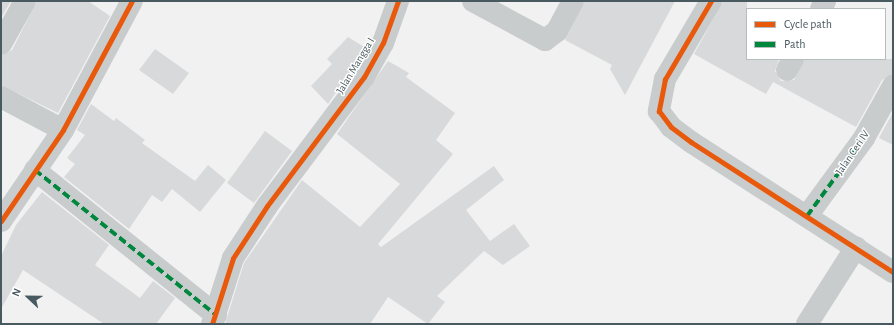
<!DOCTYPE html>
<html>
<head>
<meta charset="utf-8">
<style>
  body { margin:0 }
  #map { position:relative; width:894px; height:325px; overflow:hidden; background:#f2f1f1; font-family:"Alegreya Sans",sans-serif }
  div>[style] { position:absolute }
  .building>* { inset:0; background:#d8d9da }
  .minor>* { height:22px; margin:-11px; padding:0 11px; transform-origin:11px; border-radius:11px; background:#c9cccd }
  .quiet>* { height:4px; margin-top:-2px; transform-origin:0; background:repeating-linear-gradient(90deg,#00873e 0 8px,transparent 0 12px) }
  .cycleway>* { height:5px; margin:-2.5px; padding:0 2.5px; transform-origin:2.5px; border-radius:2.5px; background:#e8590c }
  span { translate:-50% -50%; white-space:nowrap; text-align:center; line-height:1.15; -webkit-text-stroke:3px #fff; paint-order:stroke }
  .street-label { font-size:11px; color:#48595f }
  .frame { position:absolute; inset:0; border:2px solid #48595f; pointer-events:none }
  .legend { position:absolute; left:746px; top:8px; width:140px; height:52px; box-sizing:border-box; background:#fff; border:1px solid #b6bdbf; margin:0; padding:5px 7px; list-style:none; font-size:12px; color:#48595f }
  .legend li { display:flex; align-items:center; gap:8px; height:20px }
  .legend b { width:20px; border:1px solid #b6bdbf }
  .north { position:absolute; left:8px; top:277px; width:40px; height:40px; -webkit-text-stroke:3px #fff; paint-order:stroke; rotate:292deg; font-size:11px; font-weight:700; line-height:16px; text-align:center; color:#48595f }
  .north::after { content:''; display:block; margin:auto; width:14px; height:18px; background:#48595f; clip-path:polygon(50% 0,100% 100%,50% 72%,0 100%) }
</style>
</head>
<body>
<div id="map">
  <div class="building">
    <div style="clip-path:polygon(1px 1px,11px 1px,1px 18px)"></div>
    <div style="clip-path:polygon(37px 1px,88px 1px,110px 16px,58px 113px,1px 85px,1px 56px,12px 50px)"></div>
    <div style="clip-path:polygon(585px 1px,675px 1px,625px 95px,610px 69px,612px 65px,565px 40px)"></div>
    <div style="clip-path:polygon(723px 1px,747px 1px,747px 59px,779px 59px,775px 71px,781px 81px,794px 80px,805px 59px,893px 59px,893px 74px,882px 80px,856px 127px,773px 82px,766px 94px,694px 54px)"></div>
    <div style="clip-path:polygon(348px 37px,366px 48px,328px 104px,311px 86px,332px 64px,327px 59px)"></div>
    <div style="clip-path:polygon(155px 49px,189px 73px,173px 94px,139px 70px)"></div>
    <div style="clip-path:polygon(388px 61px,409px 73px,406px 77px,455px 113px,436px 140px,453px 154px,378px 244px,381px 247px,494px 166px,504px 180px,466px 210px,490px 241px,514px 224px,530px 246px,503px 265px,484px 251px,437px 296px,445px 302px,428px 324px,388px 297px,370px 324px,225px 324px,244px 263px,302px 180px,360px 227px,400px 184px,337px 134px)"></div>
    <div style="clip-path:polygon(91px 104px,114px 121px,116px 118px,145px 140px,142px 143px,195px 181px,208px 165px,226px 180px,200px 212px,172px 189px,162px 202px,152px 195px,129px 229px,64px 177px,75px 164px,67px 158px,85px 135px,77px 130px)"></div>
    <div style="clip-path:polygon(893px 112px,893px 145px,879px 138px)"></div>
    <div style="clip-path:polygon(265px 131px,292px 151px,254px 203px,227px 183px)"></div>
    <div style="clip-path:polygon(42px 192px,109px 245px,95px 265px,140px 298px,153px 281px,175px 298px,156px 324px,104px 324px,23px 270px,1px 309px,1px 256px,16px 225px)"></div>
  </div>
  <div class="minor">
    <div style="left:473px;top:1px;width:82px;rotate:28.4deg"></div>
    <div style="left:545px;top:40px;width:15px;rotate:-37deg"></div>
    <div style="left:557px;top:31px;width:34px;rotate:-62deg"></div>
    <div style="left:711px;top:1px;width:91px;rotate:120.5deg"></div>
    <div style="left:665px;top:79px;width:33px;rotate:101deg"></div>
    <div style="left:659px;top:111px;width:20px;rotate:53deg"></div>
    <div style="left:671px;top:127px;width:25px;rotate:37deg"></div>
    <div style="left:691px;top:142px;width:240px;rotate:32.8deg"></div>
    <div style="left:821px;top:9px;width:9px;rotate:-63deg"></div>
    <div style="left:1px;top:44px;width:49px;rotate:-60.8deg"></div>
    <div style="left:787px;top:70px;width:13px;rotate:-61deg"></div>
    <div style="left:1px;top:97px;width:70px;rotate:28deg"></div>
    <div style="left:35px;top:170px;width:232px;rotate:38.7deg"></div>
    <div style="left:807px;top:216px;width:97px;rotate:-53.8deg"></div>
    <div style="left:864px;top:138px;width:60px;rotate:-60.9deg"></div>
    <div style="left:1px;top:221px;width:110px;rotate:-55.7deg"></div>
    <div style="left:63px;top:130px;width:146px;rotate:-61.9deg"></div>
    <div style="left:212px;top:324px;width:69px;rotate:-72.3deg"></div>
    <div style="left:233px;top:258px;width:62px;rotate:-56.8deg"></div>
    <div style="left:267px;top:206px;width:161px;rotate:-53.1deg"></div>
    <div style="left:364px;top:77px;width:39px;rotate:-61deg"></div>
    <div style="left:383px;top:43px;width:45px;rotate:-70.3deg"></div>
    <div style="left:807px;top:324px;width:91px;rotate:-57.5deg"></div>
  </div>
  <div class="quiet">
    <div style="left:35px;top:170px;width:232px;rotate:38.7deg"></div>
    <div style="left:807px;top:216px;width:97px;rotate:-53.8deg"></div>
  </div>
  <div class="cycleway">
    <div style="left:711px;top:1px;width:91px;rotate:120.5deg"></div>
    <div style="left:665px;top:79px;width:33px;rotate:101deg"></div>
    <div style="left:659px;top:111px;width:20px;rotate:53deg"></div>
    <div style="left:671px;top:127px;width:25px;rotate:37deg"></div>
    <div style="left:691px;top:142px;width:240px;rotate:32.8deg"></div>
    <div style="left:1px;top:221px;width:110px;rotate:-55.7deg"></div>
    <div style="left:63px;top:130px;width:146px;rotate:-61.9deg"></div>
    <div style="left:212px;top:324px;width:69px;rotate:-72.3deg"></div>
    <div style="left:233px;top:258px;width:62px;rotate:-56.8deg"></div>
    <div style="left:267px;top:206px;width:161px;rotate:-53.1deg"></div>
    <div style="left:364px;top:77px;width:39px;rotate:-61deg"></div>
    <div style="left:383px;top:43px;width:45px;rotate:-70.3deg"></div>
  </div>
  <div class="street-label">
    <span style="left:356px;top:66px;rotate:-59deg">Jalan Mangga I</span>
    <span style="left:853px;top:153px;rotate:-56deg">Jalan Ceri IV</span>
  </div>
  <div class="frame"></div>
  <ul class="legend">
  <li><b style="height:5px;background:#e8590c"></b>Cycle path</li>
  <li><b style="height:5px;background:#00873e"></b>Path</li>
  </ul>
  <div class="north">N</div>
</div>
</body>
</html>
